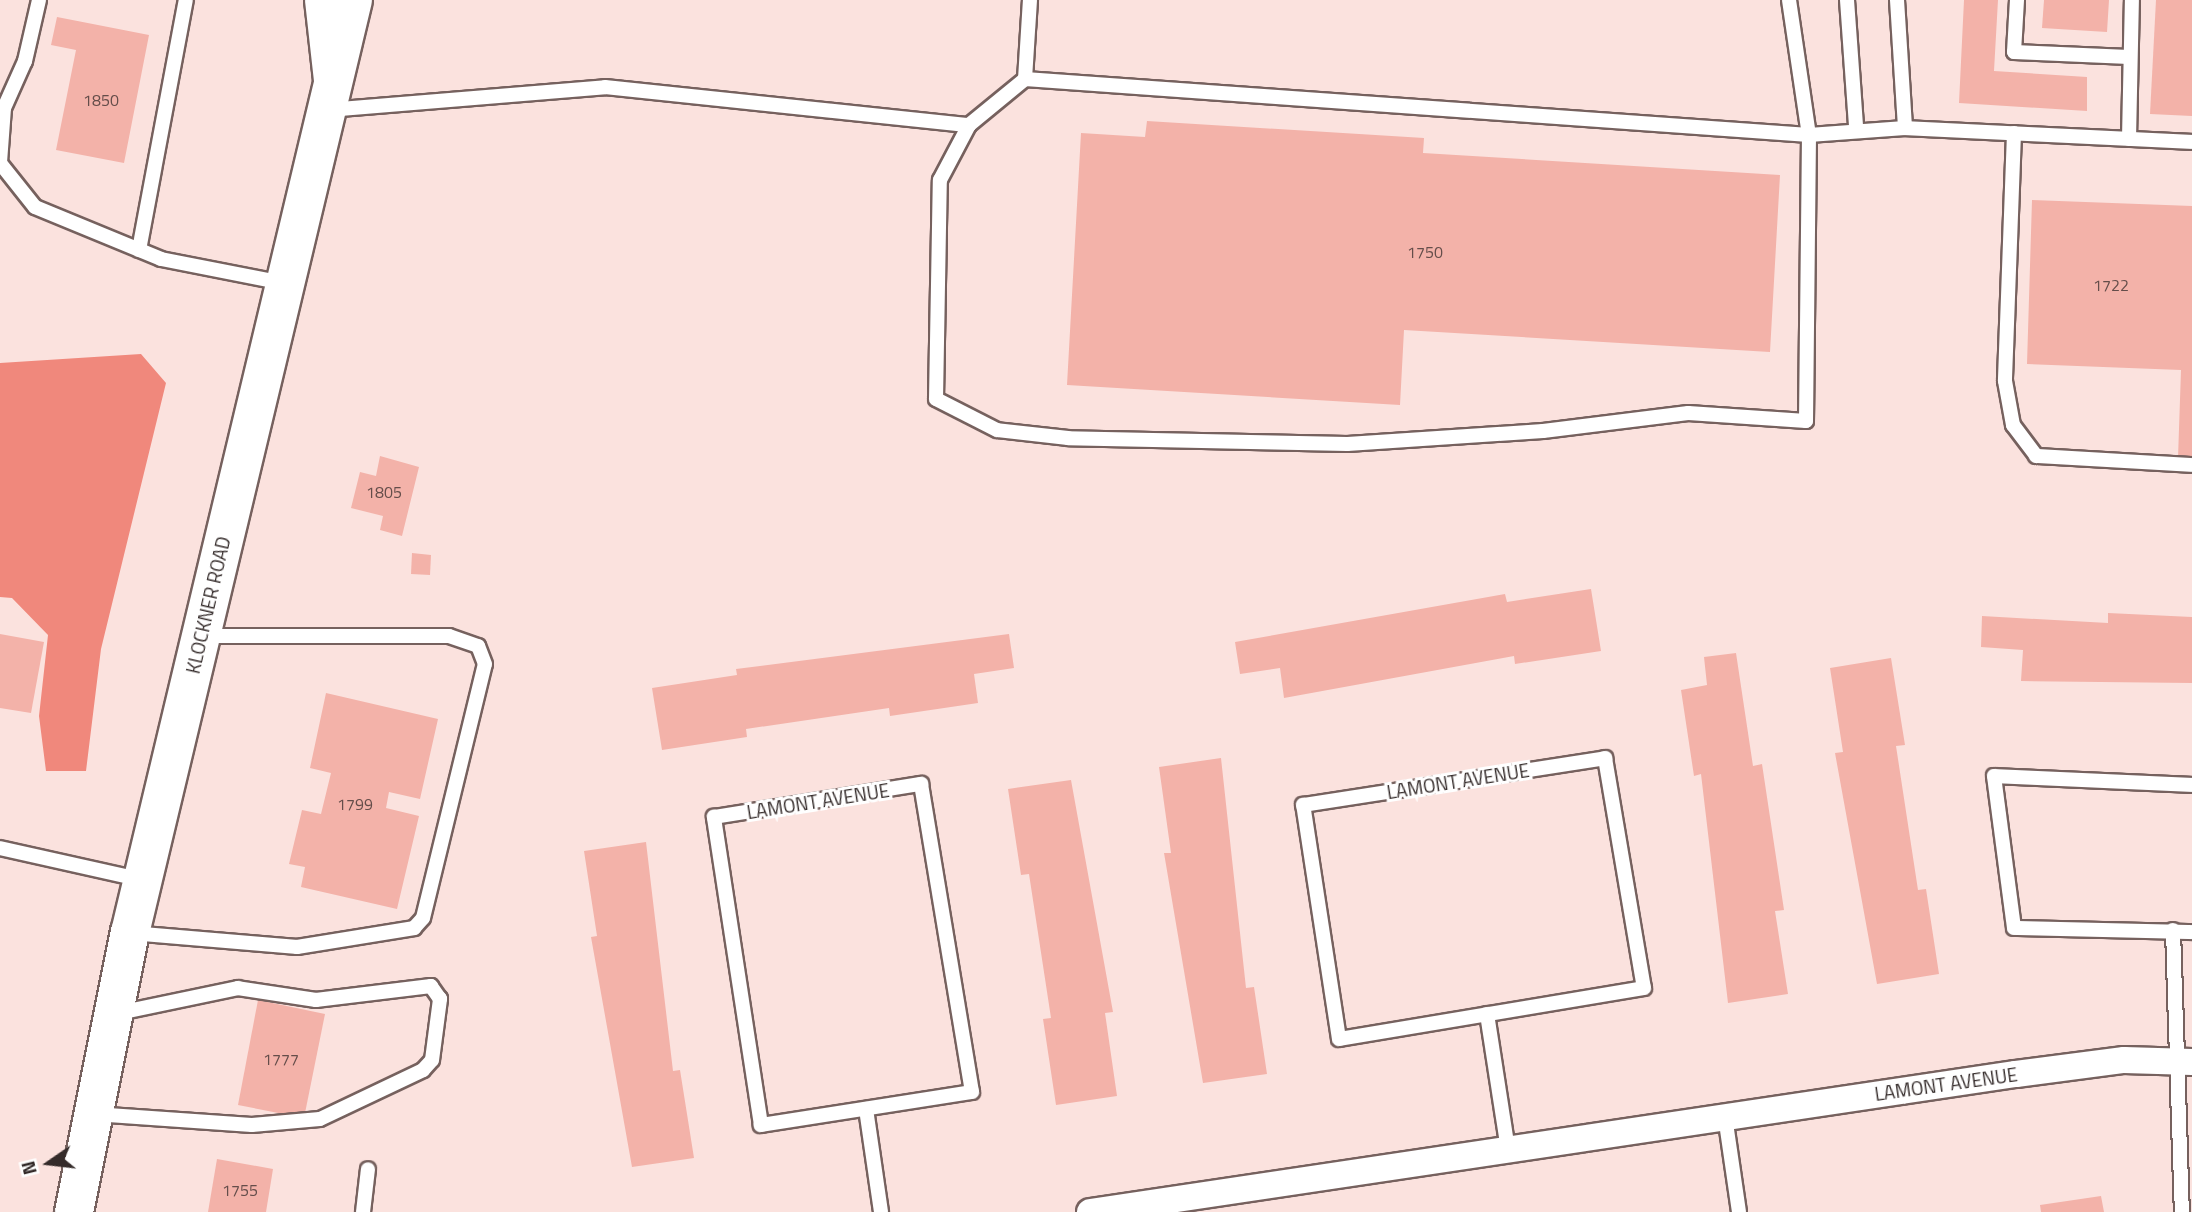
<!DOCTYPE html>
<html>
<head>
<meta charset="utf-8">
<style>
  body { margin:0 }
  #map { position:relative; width:2192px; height:1212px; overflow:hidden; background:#fbe2de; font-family:"Titillium Web",sans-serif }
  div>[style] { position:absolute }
  .forest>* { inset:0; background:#f0887c }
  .building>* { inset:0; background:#f3b2a9 }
  .roads { filter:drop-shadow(2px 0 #76615e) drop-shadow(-2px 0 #76615e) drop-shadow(0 2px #76615e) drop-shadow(0 -2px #76615e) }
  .lane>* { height:14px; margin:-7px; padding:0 7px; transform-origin:7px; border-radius:7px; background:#fff }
  .street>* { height:26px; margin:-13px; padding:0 13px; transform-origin:13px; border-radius:13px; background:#fff }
  .secondary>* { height:38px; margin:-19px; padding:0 19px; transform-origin:19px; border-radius:19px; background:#fff }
  .primary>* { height:38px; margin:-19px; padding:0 19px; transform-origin:19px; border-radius:19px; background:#fff }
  span { translate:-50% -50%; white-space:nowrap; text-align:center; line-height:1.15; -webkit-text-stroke:6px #fff; paint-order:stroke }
  .number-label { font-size:16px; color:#644d4a }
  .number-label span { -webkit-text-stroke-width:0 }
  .street-label { font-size:19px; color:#342b2a }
  .north { position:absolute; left:14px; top:1128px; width:70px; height:70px; -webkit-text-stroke:5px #fff; paint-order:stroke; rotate:256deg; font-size:19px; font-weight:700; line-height:28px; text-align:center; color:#342b2a }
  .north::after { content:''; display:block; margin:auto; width:24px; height:32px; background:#342b2a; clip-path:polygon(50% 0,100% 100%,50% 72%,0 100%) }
</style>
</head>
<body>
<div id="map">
  <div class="forest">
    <div style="clip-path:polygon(141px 354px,166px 383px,101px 649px,86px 771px,46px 771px,39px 716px,48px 635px,12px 598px,0 597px,0 363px)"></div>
  </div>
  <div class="building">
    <div style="clip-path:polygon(1964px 0,1998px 0,1994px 71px,2087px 77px,2087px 111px,1959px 103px)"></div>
    <div style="clip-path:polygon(2044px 0,2109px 0,2107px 32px,2042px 28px)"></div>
    <div style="clip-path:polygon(2156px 0,2192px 0,2192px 116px,2150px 114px)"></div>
    <div style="clip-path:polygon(57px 17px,149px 35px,124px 163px,56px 150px,76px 50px,51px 45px)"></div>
    <div style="clip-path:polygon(1147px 121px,1424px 138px,1423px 153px,1780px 175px,1770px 352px,1404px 330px,1400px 405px,1067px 385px,1081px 133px,1145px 137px)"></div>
    <div style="clip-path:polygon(2032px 200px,2192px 206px,2192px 458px,2178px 458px,2181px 370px,2027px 364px)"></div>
    <div style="clip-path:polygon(380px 456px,419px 467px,402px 536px,380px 530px,383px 516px,351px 508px,360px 472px,376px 476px)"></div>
    <div style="clip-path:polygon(412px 553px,431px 555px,430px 575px,411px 574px)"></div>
    <div style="clip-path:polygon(1591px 589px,1601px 651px,1515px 664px,1514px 656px,1284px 698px,1280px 668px,1240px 674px,1235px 642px,1505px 594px,1507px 602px)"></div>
    <div style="clip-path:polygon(2108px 613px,2192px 617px,2192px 683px,2021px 681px,2023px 650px,1981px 647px,1982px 616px,2108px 623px)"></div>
    <div style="clip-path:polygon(0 634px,44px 642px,31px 713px,0 708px)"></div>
    <div style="clip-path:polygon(1009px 634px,1014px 668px,974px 674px,978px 703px,890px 716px,889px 708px,746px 729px,747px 737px,662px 750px,652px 688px,737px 675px,736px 669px)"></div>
    <div style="clip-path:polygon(1736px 653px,1753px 766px,1762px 764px,1784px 910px,1775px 911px,1788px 994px,1728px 1003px,1701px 774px,1694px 776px,1681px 690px,1707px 685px,1704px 657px)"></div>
    <div style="clip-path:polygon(1891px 658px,1905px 745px,1896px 746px,1918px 890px,1926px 889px,1939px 974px,1877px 984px,1835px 753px,1843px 752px,1830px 668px)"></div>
    <div style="clip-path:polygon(326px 693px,438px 719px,420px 799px,389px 792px,386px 808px,419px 816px,397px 909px,301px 887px,305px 867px,289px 864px,302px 810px,321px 814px,331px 773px,310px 768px)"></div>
    <div style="clip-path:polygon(1221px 758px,1246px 988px,1254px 987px,1267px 1074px,1203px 1083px,1164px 853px,1171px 853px,1159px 767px)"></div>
    <div style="clip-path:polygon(1071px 780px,1113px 1012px,1105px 1013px,1117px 1096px,1056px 1105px,1043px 1019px,1051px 1018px,1029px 874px,1021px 875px,1008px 789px)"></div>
    <div style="clip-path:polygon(646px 842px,673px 1071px,680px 1070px,694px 1158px,632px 1167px,591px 937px,597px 936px,584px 851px)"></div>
    <div style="clip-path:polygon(258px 1000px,325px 1014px,304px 1118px,238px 1105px)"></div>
    <div style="clip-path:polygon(217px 1159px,273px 1169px,266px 1212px,208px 1212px)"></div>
    <div style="clip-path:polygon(2101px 1196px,2104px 1212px,2041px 1212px,2040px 1205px)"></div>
  </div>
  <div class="roads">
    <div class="lane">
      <div style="left:39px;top:0;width:63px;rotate:102.9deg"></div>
      <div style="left:25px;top:61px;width:51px;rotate:114.1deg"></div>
      <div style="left:4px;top:108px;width:55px;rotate:94.2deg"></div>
      <div style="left:0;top:163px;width:56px;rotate:51.5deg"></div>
      <div style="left:35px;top:207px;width:136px;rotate:22.4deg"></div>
      <div style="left:161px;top:259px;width:124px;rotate:11.1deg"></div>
      <div style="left:1789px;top:0;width:136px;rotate:81.6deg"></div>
      <div style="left:1809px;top:135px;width:286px;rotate:90.6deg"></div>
      <div style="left:1806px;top:421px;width:118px;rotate:-176.1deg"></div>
      <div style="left:1688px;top:413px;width:146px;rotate:172.9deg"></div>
      <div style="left:1543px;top:431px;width:196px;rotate:176.2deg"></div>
      <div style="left:1347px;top:444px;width:279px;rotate:-178.8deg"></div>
      <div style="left:1068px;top:438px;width:71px;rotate:-173.6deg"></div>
      <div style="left:997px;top:430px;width:68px;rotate:-153.1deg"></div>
      <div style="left:936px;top:399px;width:219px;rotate:-89deg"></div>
      <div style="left:940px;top:180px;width:62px;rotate:-62.2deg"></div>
      <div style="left:969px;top:125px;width:72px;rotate:-39.4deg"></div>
      <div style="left:1025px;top:79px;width:786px;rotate:4.09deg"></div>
      <div style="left:1809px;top:135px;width:96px;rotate:-4.2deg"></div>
      <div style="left:1905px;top:128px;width:287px;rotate:2.8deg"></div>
      <div style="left:1847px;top:0;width:127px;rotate:85.9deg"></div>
      <div style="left:1897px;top:0;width:128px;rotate:86.4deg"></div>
      <div style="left:2017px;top:0;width:52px;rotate:93.3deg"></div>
      <div style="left:2014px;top:52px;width:115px;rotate:2.5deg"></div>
      <div style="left:1025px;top:79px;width:79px;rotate:-86.4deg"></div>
      <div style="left:328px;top:110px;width:278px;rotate:-4.7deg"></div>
      <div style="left:605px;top:87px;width:366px;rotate:6deg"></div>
      <div style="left:2014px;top:133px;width:248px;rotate:92.1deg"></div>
      <div style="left:2005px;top:381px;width:45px;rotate:79.7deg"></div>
      <div style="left:2013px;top:425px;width:39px;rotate:53deg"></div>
      <div style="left:2036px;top:456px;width:156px;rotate:3.3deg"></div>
      <div style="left:2129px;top:139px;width:139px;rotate:-88.8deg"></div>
      <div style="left:139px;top:250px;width:254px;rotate:-79.4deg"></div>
      <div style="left:1605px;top:758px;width:233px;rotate:80.4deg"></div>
      <div style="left:1644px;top:988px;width:309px;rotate:170.5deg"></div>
      <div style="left:1339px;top:1039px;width:237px;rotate:-98.7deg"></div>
      <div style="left:1303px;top:805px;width:306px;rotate:-8.8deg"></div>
      <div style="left:921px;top:784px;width:312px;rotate:80.6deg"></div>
      <div style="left:972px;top:1092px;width:214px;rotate:171.1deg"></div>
      <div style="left:761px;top:1125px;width:312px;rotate:-98.7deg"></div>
      <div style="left:714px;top:817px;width:210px;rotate:-9.1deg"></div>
      <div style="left:2192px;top:785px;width:198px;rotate:-177.4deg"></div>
      <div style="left:1994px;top:776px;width:153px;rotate:82.5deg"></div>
      <div style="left:2014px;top:928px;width:178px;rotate:1.3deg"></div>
      <div style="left:0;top:848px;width:147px;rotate:12.6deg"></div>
      <div style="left:2173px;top:930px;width:282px;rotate:88.2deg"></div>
      <div style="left:131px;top:933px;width:167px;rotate:4.8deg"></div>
      <div style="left:297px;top:947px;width:119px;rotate:-9.2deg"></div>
      <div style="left:414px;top:928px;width:13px;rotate:-48deg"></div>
      <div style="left:423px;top:918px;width:261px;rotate:-76.3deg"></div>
      <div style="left:485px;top:664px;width:19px;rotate:-111deg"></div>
      <div style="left:478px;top:646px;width:31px;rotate:-161deg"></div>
      <div style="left:449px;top:636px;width:245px;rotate:180deg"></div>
      <div style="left:1487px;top:1014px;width:137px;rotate:81.2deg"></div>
      <div style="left:866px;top:1109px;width:104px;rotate:81.7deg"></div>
      <div style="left:94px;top:1114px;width:158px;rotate:4deg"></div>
      <div style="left:252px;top:1125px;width:68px;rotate:-5deg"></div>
      <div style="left:320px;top:1119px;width:114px;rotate:-25.4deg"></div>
      <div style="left:423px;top:1070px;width:13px;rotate:-48deg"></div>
      <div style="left:432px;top:1060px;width:62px;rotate:-82.5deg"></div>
      <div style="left:440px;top:999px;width:16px;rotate:-125deg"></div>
      <div style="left:431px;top:986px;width:116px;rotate:173.1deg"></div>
      <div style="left:316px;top:1000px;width:79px;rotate:-171.3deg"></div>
      <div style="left:238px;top:988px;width:123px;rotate:168.2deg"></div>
      <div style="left:1725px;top:1116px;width:97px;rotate:81.7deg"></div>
      <div style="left:363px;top:1212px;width:43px;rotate:-83.4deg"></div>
    </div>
    <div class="street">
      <div style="left:1090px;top:1212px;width:936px;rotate:-8.48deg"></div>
      <div style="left:2016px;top:1074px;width:109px;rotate:-7.4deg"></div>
      <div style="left:2124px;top:1060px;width:68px;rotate:1.7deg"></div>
    </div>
    <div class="secondary">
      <div style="left:74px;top:1212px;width:285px;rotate:-78.7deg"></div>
      <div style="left:130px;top:933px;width:959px;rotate:-76.56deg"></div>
    </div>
    <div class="primary">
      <div style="left:324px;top:0;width:81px;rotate:83.6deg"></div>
    </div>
  </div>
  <div class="number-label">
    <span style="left:101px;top:100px">1850</span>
    <span style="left:1425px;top:252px">1750</span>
    <span style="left:2111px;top:285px">1722</span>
    <span style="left:384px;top:492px">1805</span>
    <span style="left:355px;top:804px">1799</span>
    <span style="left:281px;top:1059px">1777</span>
    <span style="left:240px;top:1190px">1755</span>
  </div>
  <div class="street-label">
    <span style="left:208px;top:605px;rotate:-77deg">KLOCKNER ROAD</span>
    <span style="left:1458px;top:781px;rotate:-9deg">LAMONT AVENUE</span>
    <span style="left:818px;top:801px;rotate:-9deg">LAMONT AVENUE</span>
    <span style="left:1946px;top:1084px;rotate:-8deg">LAMONT AVENUE</span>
  </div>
  <div class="north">N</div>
</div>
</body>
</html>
